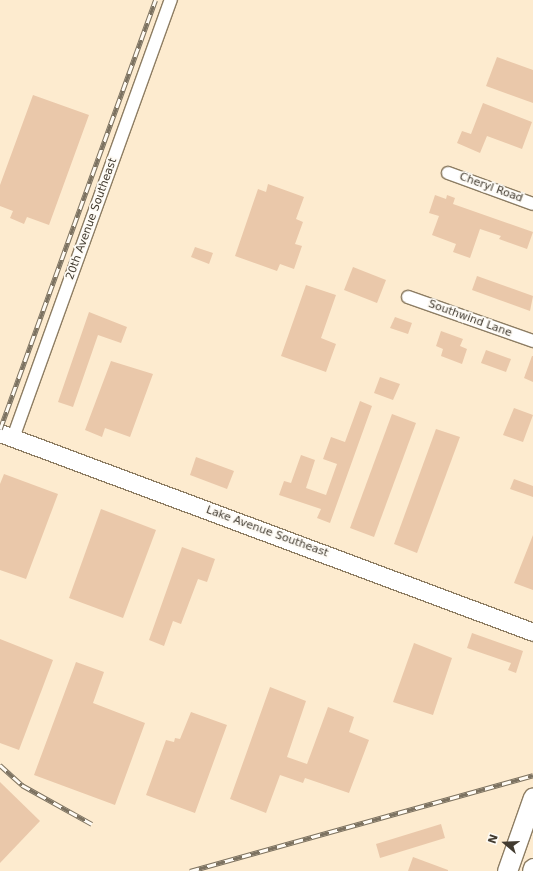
<!DOCTYPE html>
<html>
<head>
<meta charset="utf-8">
<style>
  body { margin:0 }
  #map { position:relative; width:533px; height:871px; overflow:hidden; background:#fdebcf; font-family:"DejaVu Sans",sans-serif }
  div>[style] { position:absolute }
  .building>* { inset:0; background:#eac8aa }
  .roads { filter:drop-shadow(1px 0 #8d7d63) drop-shadow(-1px 0 #8d7d63) drop-shadow(0 1px #8d7d63) drop-shadow(0 -1px #8d7d63) }
  .street>* { height:12px; margin:-6px; padding:0 6px; transform-origin:6px; border-radius:6px; background:#fff }
  .secondary>* { height:17px; margin:-8.5px; padding:0 8.5px; transform-origin:8.5px; border-radius:8.5px; background:#fff }
  .primary>* { height:19px; margin:-9.5px; padding:0 9.5px; transform-origin:9.5px; border-radius:9.5px; background:#fff }
  .rail>* { height:4.5px; margin-top:-2.25px; transform-origin:0; background:repeating-linear-gradient(90deg,#fefbf5 0 9px,#7c7261 0 18px); box-sizing:border-box; border-block:1px solid #7c7261 }
  span { translate:-50% -50%; white-space:nowrap; text-align:center; line-height:1.15; -webkit-text-stroke:3.5px #fefbf5; paint-order:stroke }
  .street-label { font-size:11px; color:#423b30 }
  .north { position:absolute; left:485px; top:823px; width:40px; height:40px; -webkit-text-stroke:3px #fefbf5; paint-order:stroke; rotate:289deg; font-size:11px; font-weight:700; line-height:16px; text-align:center; color:#423b30 }
  .north::after { content:''; display:block; margin:auto; width:14px; height:18px; background:#423b30; clip-path:polygon(50% 0,100% 100%,50% 72%,0 100%) }
</style>
</head>
<body>
<div id="map">
  <div class="building">
    <div style="clip-path:polygon(497px 57px,533px 70px,533px 103px,486px 86px)"></div>
    <div style="clip-path:polygon(33px 95px,89px 115px,49px 225px,27px 217px,24px 224px,10px 218px,13px 211px,0 206px,0 185px)"></div>
    <div style="clip-path:polygon(483px 103px,532px 122px,522px 149px,487px 136px,480px 153px,457px 143px,462px 131px,471px 134px)"></div>
    <div style="clip-path:polygon(268px 184px,304px 197px,296px 219px,303px 222px,295px 244px,302px 246px,294px 269px,280px 264px,277px 271px,235px 256px,258px 189px,266px 192px)"></div>
    <div style="clip-path:polygon(435px 195px,446px 199px,447px 195px,455px 198px,453px 204px,533px 232px,527px 249px,499px 239px,501px 236px,480px 229px,470px 258px,453px 252px,456px 244px,432px 235px,439px 216px,429px 213px)"></div>
    <div style="clip-path:polygon(195px 247px,213px 253px,209px 264px,191px 257px)"></div>
    <div style="clip-path:polygon(353px 267px,386px 280px,377px 303px,344px 290px)"></div>
    <div style="clip-path:polygon(477px 276px,533px 296px,530px 311px,472px 290px)"></div>
    <div style="clip-path:polygon(306px 285px,336px 295px,321px 338px,336px 344px,326px 372px,281px 356px)"></div>
    <div style="clip-path:polygon(89px 312px,127px 327px,121px 343px,98px 335px,73px 407px,58px 402px)"></div>
    <div style="clip-path:polygon(395px 317px,412px 323px,408px 334px,390px 328px)"></div>
    <div style="clip-path:polygon(441px 331px,463px 339px,460px 346px,467px 349px,462px 364px,441px 356px,443px 349px,436px 346px)"></div>
    <div style="clip-path:polygon(486px 350px,511px 359px,506px 372px,481px 363px)"></div>
    <div style="clip-path:polygon(532px 356px,533px 356px,533px 382px,524px 378px)"></div>
    <div style="clip-path:polygon(111px 361px,153px 374px,130px 437px,105px 428px,102px 437px,85px 430px)"></div>
    <div style="clip-path:polygon(380px 377px,400px 384px,393px 400px,374px 393px)"></div>
    <div style="clip-path:polygon(360px 401px,372px 406px,330px 523px,317px 518px,321px 509px,279px 495px,284px 481px,291px 483px,301px 455px,315px 460px,306px 488px,326px 495px,337px 464px,323px 459px,331px 437px,345px 442px)"></div>
    <div style="clip-path:polygon(514px 408px,533px 415px,523px 442px,503px 435px)"></div>
    <div style="clip-path:polygon(392px 414px,416px 423px,374px 537px,350px 528px)"></div>
    <div style="clip-path:polygon(436px 429px,460px 437px,417px 553px,394px 544px)"></div>
    <div style="clip-path:polygon(196px 457px,234px 471px,227px 489px,190px 475px)"></div>
    <div style="clip-path:polygon(4px 474px,58px 494px,26px 579px,0 570px,0 484px)"></div>
    <div style="clip-path:polygon(514px 479px,533px 486px,533px 497px,510px 489px)"></div>
    <div style="clip-path:polygon(101px 509px,156px 530px,123px 618px,69px 598px)"></div>
    <div style="clip-path:polygon(533px 535px,533px 590px,514px 583px)"></div>
    <div style="clip-path:polygon(182px 547px,215px 559px,207px 582px,198px 579px,181px 624px,173px 621px,164px 646px,149px 640px)"></div>
    <div style="clip-path:polygon(472px 633px,523px 651px,516px 673px,508px 670px,511px 663px,467px 648px)"></div>
    <div style="clip-path:polygon(0 639px,53px 660px,19px 750px,0 743px)"></div>
    <div style="clip-path:polygon(414px 643px,452px 658px,433px 715px,393px 702px)"></div>
    <div style="clip-path:polygon(76px 662px,104px 672px,93px 703px,145px 723px,115px 805px,34px 775px)"></div>
    <div style="clip-path:polygon(270px 687px,306px 701px,287px 757px,307px 764px,328px 707px,354px 717px,349px 732px,369px 740px,349px 793px,305px 778px,303px 783px,280px 775px,266px 813px,230px 799px)"></div>
    <div style="clip-path:polygon(191px 712px,227px 725px,195px 813px,146px 795px,166px 740px,174px 742px,175px 738px,180px 739px)"></div>
    <div style="clip-path:polygon(0 782px,40px 821px,0 863px)"></div>
    <div style="clip-path:polygon(441px 824px,445px 838px,380px 858px,376px 844px)"></div>
    <div style="clip-path:polygon(413px 857px,448px 870px,448px 871px,408px 871px)"></div>
  </div>
  <div class="roads">
    <div class="street">
      <div style="left:448px;top:173px;width:90px;rotate:20deg"></div>
      <div style="left:408px;top:297px;width:133px;rotate:19.4deg"></div>
      <div style="left:13px;top:438px;width:466px;rotate:-70.2deg"></div>
    </div>
    <div class="secondary">
      <div style="left:0;top:433px;width:569px;rotate:20.47deg"></div>
    </div>
    <div class="primary">
      <div style="left:507px;top:871px;width:78px;rotate:-70.6deg"></div>
      <div style="left:532px;top:871px;width:3px;rotate:-72deg"></div>
    </div>
  </div>
  <div class="rail">
    <div style="left:0;top:429px;width:456px;rotate:-70.1deg"></div>
    <div style="left:0;top:765px;width:30px;rotate:42deg"></div>
    <div style="left:22px;top:785px;width:80px;rotate:29.1deg"></div>
    <div style="left:190px;top:871px;width:356px;rotate:-15.6deg"></div>
  </div>
  <div class="street-label">
    <span style="left:491px;top:188px;rotate:20deg">Cheryl Road</span>
    <span style="left:92px;top:219px;rotate:-70deg">20th Avenue Southeast</span>
    <span style="left:470px;top:319px;rotate:20deg">Southwind Lane</span>
    <span style="left:267px;top:532px;rotate:20deg">Lake Avenue Southeast</span>
  </div>
  <div class="north">N</div>
</div>
</body>
</html>
